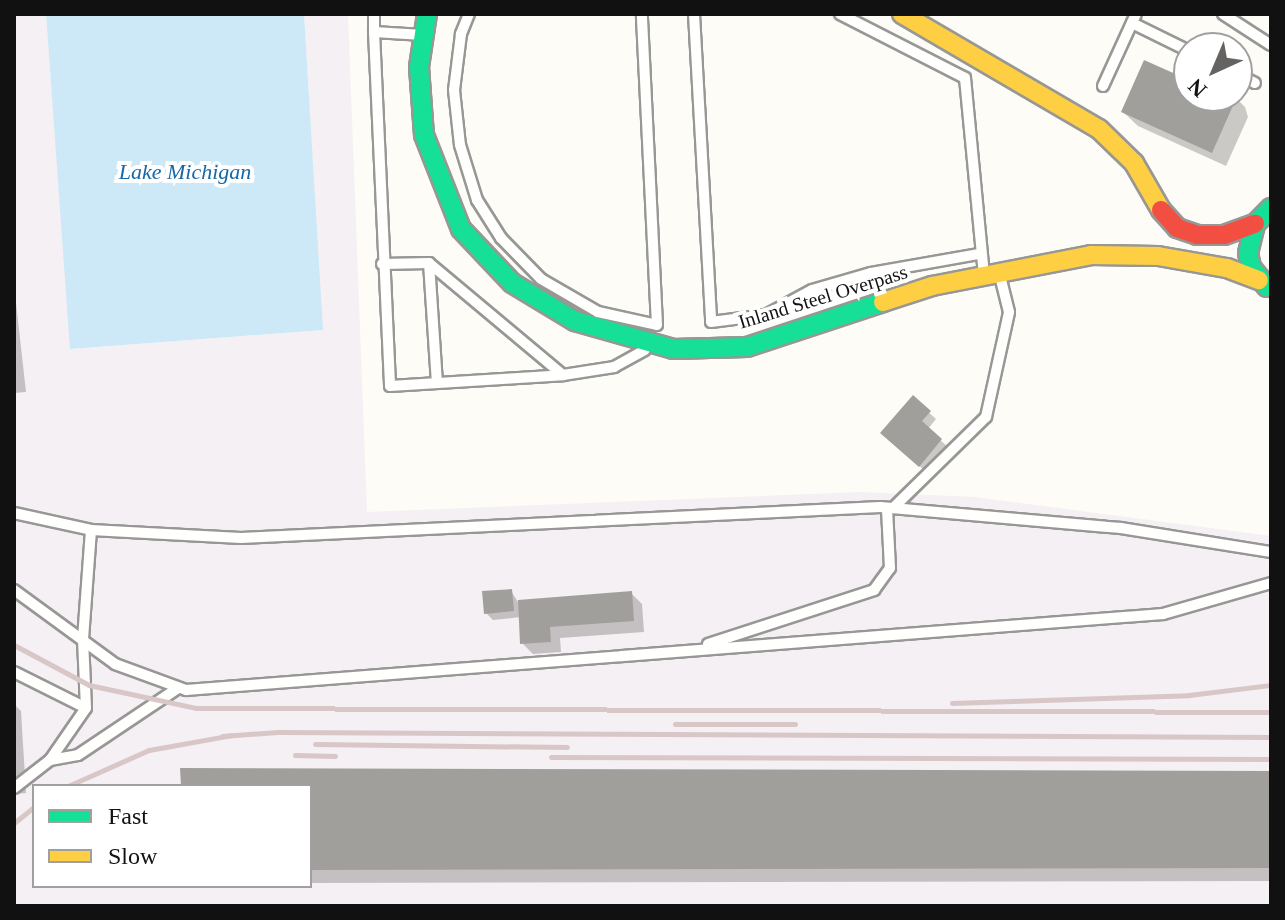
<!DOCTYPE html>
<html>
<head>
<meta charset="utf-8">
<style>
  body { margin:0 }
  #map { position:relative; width:1285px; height:920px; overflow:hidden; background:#fdfcf7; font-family:Georgia,serif }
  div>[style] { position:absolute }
  .industrial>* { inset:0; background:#f5f0f3 }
  .water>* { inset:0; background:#cde8f7 }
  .shadow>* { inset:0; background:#0003 }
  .building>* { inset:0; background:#a19f9c }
  .roads { filter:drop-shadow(2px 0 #979795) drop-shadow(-2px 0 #979795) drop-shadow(0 2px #979795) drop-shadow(0 -2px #979795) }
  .lane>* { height:10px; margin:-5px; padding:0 5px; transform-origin:5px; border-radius:5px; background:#fffffe }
  .fast>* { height:18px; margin:-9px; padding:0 9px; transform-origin:9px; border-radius:9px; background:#16e098 }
  .slow>* { height:18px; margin:-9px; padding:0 9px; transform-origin:9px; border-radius:9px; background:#ffcf43 }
  .jam>* { height:18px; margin:-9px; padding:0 9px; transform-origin:9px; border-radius:9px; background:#f24e42 }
  .rail>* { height:5px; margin:-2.5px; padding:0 2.5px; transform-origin:2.5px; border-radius:2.5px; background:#d9c6c7 }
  span { translate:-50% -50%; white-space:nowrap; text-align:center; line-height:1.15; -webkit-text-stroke:8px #fff; paint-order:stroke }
  .street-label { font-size:20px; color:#111 }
  .water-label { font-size:22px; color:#1768a6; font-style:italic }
  .frame { position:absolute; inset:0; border:16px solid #111; pointer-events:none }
  .legend { position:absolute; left:32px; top:784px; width:280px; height:104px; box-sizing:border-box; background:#fff; border:2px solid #a0a0a0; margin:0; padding:10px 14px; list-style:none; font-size:24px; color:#111 }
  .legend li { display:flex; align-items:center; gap:16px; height:40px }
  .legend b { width:40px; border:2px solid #a0a0a0 }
  .north { position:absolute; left:1173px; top:32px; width:80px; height:80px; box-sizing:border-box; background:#fff; border:2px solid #a0a0a0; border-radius:50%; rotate:224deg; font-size:22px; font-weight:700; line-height:32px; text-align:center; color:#111 }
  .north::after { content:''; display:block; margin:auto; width:28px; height:36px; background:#646362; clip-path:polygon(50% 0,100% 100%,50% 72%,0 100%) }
</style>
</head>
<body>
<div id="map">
  <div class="industrial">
    <div style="clip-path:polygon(evenodd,14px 14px,46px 14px,71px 349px,322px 330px,304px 14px,348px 14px,367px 512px,860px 492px,975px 497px,1271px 536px,1271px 906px,14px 906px,14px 14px,34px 786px,310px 786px,310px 886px,34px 886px,34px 786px)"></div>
  </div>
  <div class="water">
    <div style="clip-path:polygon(46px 14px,304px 14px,323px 330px,70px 349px)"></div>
  </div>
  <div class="shadow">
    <div style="clip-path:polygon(1189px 82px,1189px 96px,1234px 96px,1245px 107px,1248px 117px,1226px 166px,1138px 126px,1123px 112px)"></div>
    <div style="clip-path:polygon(14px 285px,26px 392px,14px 393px)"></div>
    <div style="clip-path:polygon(913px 398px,936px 419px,928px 429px,948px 447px,926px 472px,890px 440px)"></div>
    <div style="clip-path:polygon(511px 591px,518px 602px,631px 593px,642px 604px,644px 632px,560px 638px,561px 652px,533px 654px,522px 643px,521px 617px,493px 620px,486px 613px)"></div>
    <div style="clip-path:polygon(14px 704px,21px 711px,26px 793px,14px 794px)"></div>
    <div style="clip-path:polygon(1271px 773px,1271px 881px,310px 883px,310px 786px,183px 786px)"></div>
  </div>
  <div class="building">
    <div style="clip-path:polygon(1144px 60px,1189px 80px,1189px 96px,1235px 101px,1212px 153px,1121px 112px)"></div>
    <div style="clip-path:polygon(913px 395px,931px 411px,922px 421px,942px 439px,919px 467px,880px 433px)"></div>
    <div style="clip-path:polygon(512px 589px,514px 611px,484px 614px,482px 591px)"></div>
    <div style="clip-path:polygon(632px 591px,634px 621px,550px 627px,551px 642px,520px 644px,518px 600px)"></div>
    <div style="clip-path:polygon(180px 768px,1271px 771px,1271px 868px,310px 870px,310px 786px,181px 786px)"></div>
  </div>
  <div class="roads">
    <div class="lane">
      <div style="left:374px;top:14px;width:18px;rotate:90deg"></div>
      <div style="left:469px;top:14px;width:22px;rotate:112deg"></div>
      <div style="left:461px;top:34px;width:56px;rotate:97.1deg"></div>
      <div style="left:454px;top:90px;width:55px;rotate:83.8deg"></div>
      <div style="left:460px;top:145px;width:58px;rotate:72.8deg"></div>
      <div style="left:477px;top:200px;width:45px;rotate:57.7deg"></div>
      <div style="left:501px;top:238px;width:57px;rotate:45.7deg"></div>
      <div style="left:541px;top:279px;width:66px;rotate:30.1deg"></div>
      <div style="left:598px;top:312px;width:60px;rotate:12.4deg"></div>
      <div style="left:657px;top:325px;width:311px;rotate:-92.8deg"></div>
      <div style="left:694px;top:14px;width:308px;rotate:86.8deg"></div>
      <div style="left:711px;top:322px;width:55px;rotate:-7.3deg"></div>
      <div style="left:766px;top:315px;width:52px;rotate:-28.5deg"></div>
      <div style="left:812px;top:290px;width:61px;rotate:-16.1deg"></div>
      <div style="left:871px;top:273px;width:110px;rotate:-10deg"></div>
      <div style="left:840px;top:14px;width:140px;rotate:27.1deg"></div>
      <div style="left:965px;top:78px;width:197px;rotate:84.5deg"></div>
      <div style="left:1223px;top:14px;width:57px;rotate:32.9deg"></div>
      <div style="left:1132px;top:23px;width:64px;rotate:26.2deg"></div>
      <div style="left:423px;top:35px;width:49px;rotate:-176.5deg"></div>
      <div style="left:374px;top:32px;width:354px;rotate:87.4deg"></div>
      <div style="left:390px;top:386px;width:173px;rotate:-3.6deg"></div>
      <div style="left:563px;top:375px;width:52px;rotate:-8.9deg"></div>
      <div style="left:614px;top:367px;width:35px;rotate:-29deg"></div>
      <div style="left:1237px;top:74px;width:20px;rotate:27deg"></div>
      <div style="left:1103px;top:86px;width:79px;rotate:-65.4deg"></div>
      <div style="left:429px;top:263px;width:175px;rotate:39.9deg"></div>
      <div style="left:382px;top:264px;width:47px;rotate:-1.2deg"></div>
      <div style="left:429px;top:263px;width:119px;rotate:86.2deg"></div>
      <div style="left:893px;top:508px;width:130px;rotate:-44.4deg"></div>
      <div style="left:986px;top:417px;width:107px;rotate:-77.6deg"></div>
      <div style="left:1009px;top:312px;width:36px;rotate:-104deg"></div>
      <div style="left:14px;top:513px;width:79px;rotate:12.4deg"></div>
      <div style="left:14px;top:590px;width:125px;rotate:36.2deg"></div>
      <div style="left:115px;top:664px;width:76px;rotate:20.1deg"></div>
      <div style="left:186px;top:690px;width:980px;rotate:-4.45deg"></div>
      <div style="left:1163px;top:614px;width:112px;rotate:-16deg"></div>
      <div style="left:708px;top:644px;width:175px;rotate:-18deg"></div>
      <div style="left:874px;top:590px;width:27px;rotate:-54deg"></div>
      <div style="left:890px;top:568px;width:60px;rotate:-92.9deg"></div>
      <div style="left:14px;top:672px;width:80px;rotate:26.6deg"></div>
      <div style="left:50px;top:760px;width:28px;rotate:-10deg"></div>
      <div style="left:78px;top:755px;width:120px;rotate:-33.8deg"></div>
      <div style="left:14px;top:788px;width:46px;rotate:-37.9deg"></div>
      <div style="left:50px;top:760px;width:63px;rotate:-55.3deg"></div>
      <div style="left:86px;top:708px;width:69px;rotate:-92.5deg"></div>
      <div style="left:83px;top:639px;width:109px;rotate:-85.8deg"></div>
      <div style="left:91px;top:530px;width:150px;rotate:3.1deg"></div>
      <div style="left:241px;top:538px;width:640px;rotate:-2.78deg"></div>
      <div style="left:880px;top:507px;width:242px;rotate:5deg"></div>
      <div style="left:1121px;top:528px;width:152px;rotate:9.1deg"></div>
    </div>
    <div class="fast">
      <div style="left:427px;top:14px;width:54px;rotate:98.6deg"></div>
      <div style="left:419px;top:67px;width:68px;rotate:85.8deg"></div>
      <div style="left:424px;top:135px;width:101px;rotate:68.5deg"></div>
      <div style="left:461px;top:229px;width:74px;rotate:46.6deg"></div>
      <div style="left:512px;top:283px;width:74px;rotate:31.1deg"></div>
      <div style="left:575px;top:321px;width:102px;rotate:15.9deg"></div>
      <div style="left:673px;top:349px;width:74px;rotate:-1.5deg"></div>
      <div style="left:747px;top:347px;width:143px;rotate:-18.3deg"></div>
      <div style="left:1267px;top:287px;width:26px;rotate:-129deg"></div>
      <div style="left:1251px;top:267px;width:14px;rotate:-102deg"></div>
      <div style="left:1248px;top:253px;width:30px;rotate:-76deg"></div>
      <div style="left:1255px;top:224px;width:23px;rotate:-45deg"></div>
    </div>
    <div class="slow">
      <div style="left:902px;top:14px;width:228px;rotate:30.3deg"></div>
      <div style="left:1099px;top:129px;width:49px;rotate:44.2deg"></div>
      <div style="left:1134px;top:163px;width:54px;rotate:60.1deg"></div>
      <div style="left:883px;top:302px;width:52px;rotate:-18.1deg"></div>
      <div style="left:932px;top:286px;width:162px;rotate:-11deg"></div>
      <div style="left:1091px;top:255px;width:67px;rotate:0.9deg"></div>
      <div style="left:1158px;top:256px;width:70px;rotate:9.9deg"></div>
      <div style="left:1227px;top:268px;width:34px;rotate:21deg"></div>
    </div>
    <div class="jam">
      <div style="left:1161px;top:210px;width:24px;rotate:48deg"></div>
      <div style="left:1177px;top:228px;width:21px;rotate:19deg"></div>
      <div style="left:1197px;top:235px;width:27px"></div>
      <div style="left:1224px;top:235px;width:33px;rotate:-20deg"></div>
    </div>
  </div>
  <div class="rail">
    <div style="left:14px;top:645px;width:85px;rotate:28.1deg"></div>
    <div style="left:89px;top:685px;width:109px;rotate:12.1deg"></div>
    <div style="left:196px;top:708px;width:1075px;rotate:0.21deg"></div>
    <div style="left:952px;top:703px;width:237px;rotate:-1.9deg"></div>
    <div style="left:1189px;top:695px;width:83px;rotate:-7deg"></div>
    <div style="left:675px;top:724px;width:120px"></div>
    <div style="left:222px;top:736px;width:56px;rotate:-4.1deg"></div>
    <div style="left:278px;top:732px;width:993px;rotate:0.29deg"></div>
    <div style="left:315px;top:744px;width:252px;rotate:0.7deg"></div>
    <div style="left:295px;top:755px;width:40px;rotate:1.4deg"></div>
    <div style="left:551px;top:757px;width:720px;rotate:0.16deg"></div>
    <div style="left:68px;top:786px;width:89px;rotate:-24deg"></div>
    <div style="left:149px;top:750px;width:84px;rotate:-10.2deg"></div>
    <div style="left:14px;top:823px;width:26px;rotate:-39deg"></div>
  </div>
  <div class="street-label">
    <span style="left:823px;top:297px;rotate:-17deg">Inland Steel Overpass</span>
  </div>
  <div class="water-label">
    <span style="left:185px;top:172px">Lake Michigan</span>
  </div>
  <div class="frame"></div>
  <ul class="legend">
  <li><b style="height:10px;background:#16e098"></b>Fast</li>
  <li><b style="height:10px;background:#ffcf43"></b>Slow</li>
  </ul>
  <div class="north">N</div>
</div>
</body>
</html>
